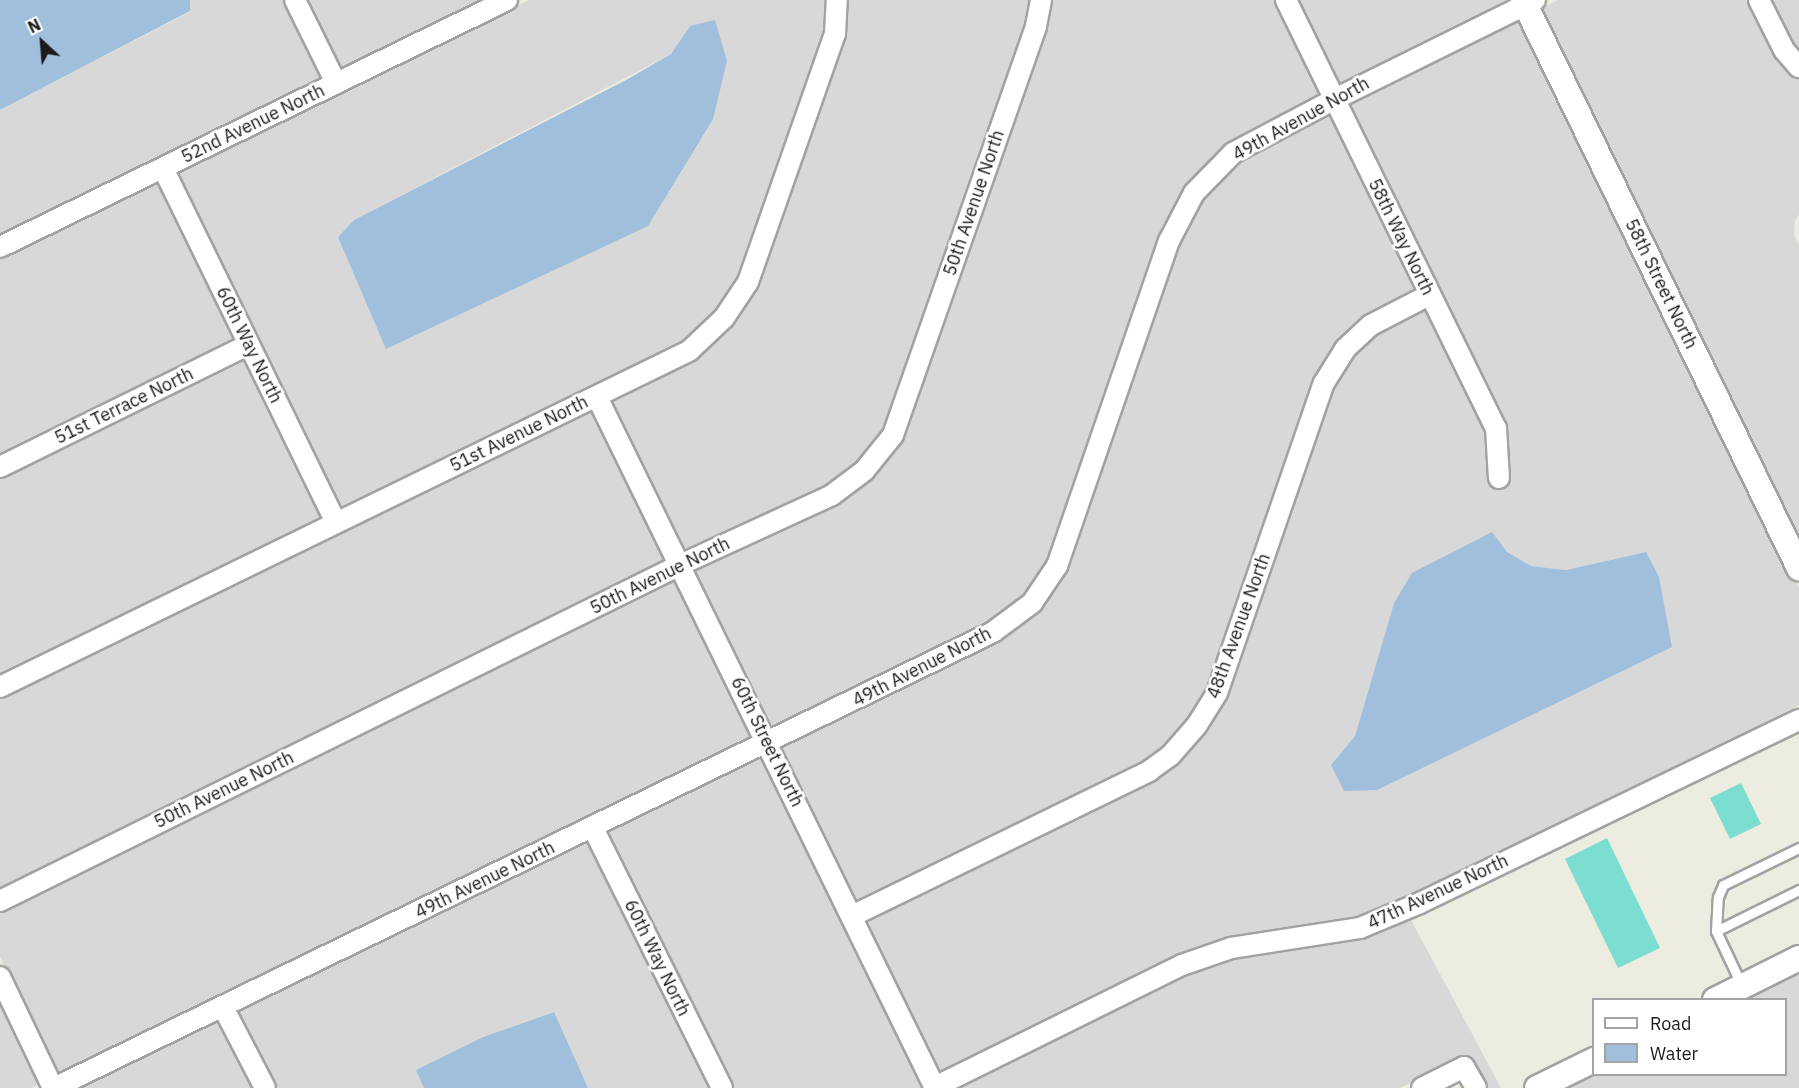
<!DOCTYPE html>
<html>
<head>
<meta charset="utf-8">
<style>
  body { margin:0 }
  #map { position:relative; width:1799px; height:1088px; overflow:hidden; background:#edece0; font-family:"IBM Plex Sans",sans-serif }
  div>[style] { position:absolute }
  .residential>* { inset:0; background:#d9d8d8 }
  .pitch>* { inset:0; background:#7bded0 }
  .water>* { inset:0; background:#9fbfdc }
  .roads { filter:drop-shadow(2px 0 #a2a2a2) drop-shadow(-2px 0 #a2a2a2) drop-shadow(0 2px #a2a2a2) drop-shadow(0 -2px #a2a2a2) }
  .service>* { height:9px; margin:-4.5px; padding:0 4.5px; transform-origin:4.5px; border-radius:4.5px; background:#fff }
  .minor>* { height:20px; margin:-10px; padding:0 10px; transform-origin:10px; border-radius:10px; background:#fff }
  .tertiary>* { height:24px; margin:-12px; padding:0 12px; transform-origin:12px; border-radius:12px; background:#fff }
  span { translate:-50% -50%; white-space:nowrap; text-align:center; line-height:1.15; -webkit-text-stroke:5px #fff; paint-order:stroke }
  .street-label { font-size:18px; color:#1b1b1b }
  .legend { position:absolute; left:1592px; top:998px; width:195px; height:78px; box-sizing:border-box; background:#fff; border:2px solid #a4a4a4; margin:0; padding:8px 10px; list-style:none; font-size:18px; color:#1b1b1b }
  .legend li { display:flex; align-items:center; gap:12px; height:30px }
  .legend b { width:30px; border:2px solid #a4a4a4 }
  .north { position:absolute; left:12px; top:12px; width:60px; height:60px; -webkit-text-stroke:4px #fff; paint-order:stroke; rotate:334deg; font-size:16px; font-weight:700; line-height:24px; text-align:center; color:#1b1b1b }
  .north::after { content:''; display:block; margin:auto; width:21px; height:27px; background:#1b1b1b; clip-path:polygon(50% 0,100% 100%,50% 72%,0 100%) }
</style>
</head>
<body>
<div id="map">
  <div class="residential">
    <div style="clip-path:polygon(190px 0,285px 0,324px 78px,0 236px,0 110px,190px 12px)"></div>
    <div style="clip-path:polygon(305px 0,485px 0,339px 71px)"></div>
    <div style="clip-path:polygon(evenodd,529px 0,829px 0,826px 31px,740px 277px,717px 311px,684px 342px,340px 510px,175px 173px,529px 0,690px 26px,713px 119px,338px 237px,354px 220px,671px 54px,690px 26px)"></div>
    <div style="clip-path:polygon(846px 0,1032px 0,1027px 23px,885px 429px,858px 463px,827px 487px,684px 553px,609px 401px,695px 358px,730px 325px)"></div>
    <div style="clip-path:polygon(1050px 0,1277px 0,1323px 95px,1186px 187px,1049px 561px,1025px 595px,988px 623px,771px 731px,692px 571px,837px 503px,871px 477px)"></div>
    <div style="clip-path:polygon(1296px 0,1513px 0,1338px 87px)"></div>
    <div style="clip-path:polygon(1558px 0,1750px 0,1776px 54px,1790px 72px,1799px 78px,1799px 215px,1795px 220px,1794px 235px,1799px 245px,1799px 548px,1537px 10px)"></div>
    <div style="clip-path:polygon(1769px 0,1799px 0,1799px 56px,1791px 45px)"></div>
    <div style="clip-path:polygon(evenodd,1522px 17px,1799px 588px,1799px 705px,1676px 768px,1416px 894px,1357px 919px,1229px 939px,1179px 956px,938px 1074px,863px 921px,1153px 780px,1176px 763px,1204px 732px,1226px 697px,1332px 388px,1352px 356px,1376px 334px,1426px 307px,1487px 429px,1490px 487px,1508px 488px,1505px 428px,1347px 104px,1522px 17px,1507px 552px,1531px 566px,1566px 570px,1646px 552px,1331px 765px,1355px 736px,1394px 603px,1507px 552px)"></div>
    <div style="clip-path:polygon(1331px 112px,1417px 290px,1365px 318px,1337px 343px,1316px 378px,1209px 688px,1190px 719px,1164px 748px,1144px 763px,855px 904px,779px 748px,998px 640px,1037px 610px,1177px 246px,1201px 199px,1239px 161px)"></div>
    <div style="clip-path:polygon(159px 180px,236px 340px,0 456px,0 258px)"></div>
    <div style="clip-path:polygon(245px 358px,324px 517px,0 677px,0 477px)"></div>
    <div style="clip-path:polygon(594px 409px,668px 560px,0 890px,0 698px)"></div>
    <div style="clip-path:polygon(676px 578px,755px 738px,57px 1076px,0 957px,0 912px)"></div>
    <div style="clip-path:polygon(764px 756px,926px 1088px,732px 1088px,604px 833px)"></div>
    <div style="clip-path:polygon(589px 840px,713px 1088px,588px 1088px,553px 1012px,483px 1037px,417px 1070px,424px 1088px,275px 1088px,235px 1012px)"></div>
    <div style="clip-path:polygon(1410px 918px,1501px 1088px,1486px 1088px,1471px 1062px,1460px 1058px,1400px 1088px,955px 1088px,1186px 974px,1234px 958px,1362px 937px)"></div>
    <div style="clip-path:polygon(1799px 968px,1799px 1088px,1558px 1088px,1593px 1070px,1594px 1074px,1786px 1074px,1786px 1000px,1736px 999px)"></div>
    <div style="clip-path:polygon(0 997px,42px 1083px,31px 1088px,0 1088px)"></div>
    <div style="clip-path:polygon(220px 1019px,255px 1088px,76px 1088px)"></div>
  </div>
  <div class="pitch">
    <div style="clip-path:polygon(1741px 783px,1761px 824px,1730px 839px,1710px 798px)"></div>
    <div style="clip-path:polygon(1607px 838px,1660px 948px,1618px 968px,1565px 859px)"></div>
  </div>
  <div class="water">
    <div style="clip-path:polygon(0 0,190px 0,190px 11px,0 110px)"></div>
    <div style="clip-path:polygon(715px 20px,727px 61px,713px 119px,648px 226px,386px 349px,338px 237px,354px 220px,626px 80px,671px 54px,690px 26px)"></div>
    <div style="clip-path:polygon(1492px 532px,1507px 552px,1531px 566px,1566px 570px,1646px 552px,1659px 577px,1672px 647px,1377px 790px,1344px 791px,1331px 765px,1355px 736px,1394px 603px,1412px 573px)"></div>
    <div style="clip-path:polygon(554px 1012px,588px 1088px,424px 1088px,416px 1070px,483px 1037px)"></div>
  </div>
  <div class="roads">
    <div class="service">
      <div style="left:1716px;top:931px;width:93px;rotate:-26.3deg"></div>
      <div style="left:1742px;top:986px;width:61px;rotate:-115.3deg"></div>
      <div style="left:1716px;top:931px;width:34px;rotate:-87deg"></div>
      <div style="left:1718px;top:897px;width:13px;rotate:-67deg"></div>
      <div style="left:1723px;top:885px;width:85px;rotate:-26deg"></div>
    </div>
    <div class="minor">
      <div style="left:295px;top:0;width:93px;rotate:63.7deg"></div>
      <div style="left:1286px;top:0;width:477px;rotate:63.9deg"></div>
      <div style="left:1496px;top:428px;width:50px;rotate:86.6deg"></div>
      <div style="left:1759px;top:0;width:56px;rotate:63.4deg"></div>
      <div style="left:1784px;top:50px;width:23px;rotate:49deg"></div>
      <div style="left:163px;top:168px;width:394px;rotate:64deg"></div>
      <div style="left:0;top:247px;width:564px;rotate:-25.97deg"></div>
      <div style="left:597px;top:397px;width:769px;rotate:63.93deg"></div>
      <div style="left:0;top:467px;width:276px;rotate:-26.2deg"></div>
      <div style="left:0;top:687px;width:767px;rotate:-26deg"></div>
      <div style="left:689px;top:351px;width:48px;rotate:-43.3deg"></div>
      <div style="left:724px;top:318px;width:43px;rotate:-56.3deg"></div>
      <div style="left:748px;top:282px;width:263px;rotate:-70.7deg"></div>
      <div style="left:835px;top:34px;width:34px;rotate:-87deg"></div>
      <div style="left:593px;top:828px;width:290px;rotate:63.6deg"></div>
      <div style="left:0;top:901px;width:758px;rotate:-26.29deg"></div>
      <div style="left:680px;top:565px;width:167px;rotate:-24.7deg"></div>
      <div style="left:832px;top:495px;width:40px;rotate:-37deg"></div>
      <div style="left:864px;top:471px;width:46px;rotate:-51.1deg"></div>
      <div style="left:893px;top:435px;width:433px;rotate:-70.7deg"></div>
      <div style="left:1036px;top:26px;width:26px;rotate:-79deg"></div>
      <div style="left:852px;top:916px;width:331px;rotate:-26deg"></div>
      <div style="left:1149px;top:771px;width:26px;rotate:-36deg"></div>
      <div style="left:1170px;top:756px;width:41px;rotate:-48.9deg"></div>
      <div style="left:1197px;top:725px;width:38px;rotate:-58deg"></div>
      <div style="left:1217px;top:693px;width:328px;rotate:-71deg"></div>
      <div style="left:1324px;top:383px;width:40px;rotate:-58deg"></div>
      <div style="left:1345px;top:349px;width:35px;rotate:-43deg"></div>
      <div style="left:1371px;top:325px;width:65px;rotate:-27.3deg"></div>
      <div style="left:0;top:977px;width:123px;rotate:64.5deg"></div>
      <div style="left:223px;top:1007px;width:91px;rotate:62.6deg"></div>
      <div style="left:935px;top:1087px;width:275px;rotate:-26.3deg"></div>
      <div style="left:1182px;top:965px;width:52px;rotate:-19.1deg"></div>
      <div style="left:1231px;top:948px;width:131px;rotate:-8.8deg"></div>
      <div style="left:1360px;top:928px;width:65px;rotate:-22.6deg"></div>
      <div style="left:1420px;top:903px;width:421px;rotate:-25.8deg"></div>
      <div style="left:54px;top:1088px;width:1044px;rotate:-25.9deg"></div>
      <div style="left:993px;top:632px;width:49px;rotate:-36.6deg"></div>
      <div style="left:1032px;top:603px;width:45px;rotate:-56deg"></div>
      <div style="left:1057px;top:566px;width:344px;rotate:-71deg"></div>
      <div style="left:1169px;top:241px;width:54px;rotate:-62.5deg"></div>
      <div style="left:1194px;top:193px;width:56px;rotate:-45.7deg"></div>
      <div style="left:1233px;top:153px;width:115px;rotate:-27.9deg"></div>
      <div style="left:1335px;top:99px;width:223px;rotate:-26.3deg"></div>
      <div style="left:1422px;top:1088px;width:47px;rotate:-26.6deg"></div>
      <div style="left:1464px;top:1067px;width:24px;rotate:60deg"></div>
    </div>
    <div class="tertiary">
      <div style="left:1523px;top:0;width:632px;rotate:64.08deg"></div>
      <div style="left:1715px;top:1000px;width:94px;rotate:-26.6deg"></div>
      <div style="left:1537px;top:1088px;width:64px;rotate:-26.2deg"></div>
    </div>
  </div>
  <div class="street-label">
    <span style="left:1301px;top:119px;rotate:-29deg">49th Avenue North</span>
    <span style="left:253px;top:124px;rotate:-26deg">52nd Avenue North</span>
    <span style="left:974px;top:203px;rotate:-71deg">50th Avenue North</span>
    <span style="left:1401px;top:237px;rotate:64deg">58th Way North</span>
    <span style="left:1661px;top:284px;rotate:64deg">58th Street North</span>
    <span style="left:249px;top:345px;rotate:64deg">60th Way North</span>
    <span style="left:124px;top:406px;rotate:-26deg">51st Terrace North</span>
    <span style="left:519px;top:434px;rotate:-26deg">51st Avenue North</span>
    <span style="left:660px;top:576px;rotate:-26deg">50th Avenue North</span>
    <span style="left:1239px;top:626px;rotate:-70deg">48th Avenue North</span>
    <span style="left:922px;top:667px;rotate:-27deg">49th Avenue North</span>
    <span style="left:767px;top:742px;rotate:64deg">60th Street North</span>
    <span style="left:224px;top:790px;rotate:-26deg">50th Avenue North</span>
    <span style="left:485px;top:880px;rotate:-26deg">49th Avenue North</span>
    <span style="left:1438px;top:892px;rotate:-25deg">47th Avenue North</span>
    <span style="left:657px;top:958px;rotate:64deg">60th Way North</span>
  </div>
  <ul class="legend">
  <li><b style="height:8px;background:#fff"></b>Road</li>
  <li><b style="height:16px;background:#9fbfdc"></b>Water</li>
  </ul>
  <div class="north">N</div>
</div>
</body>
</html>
